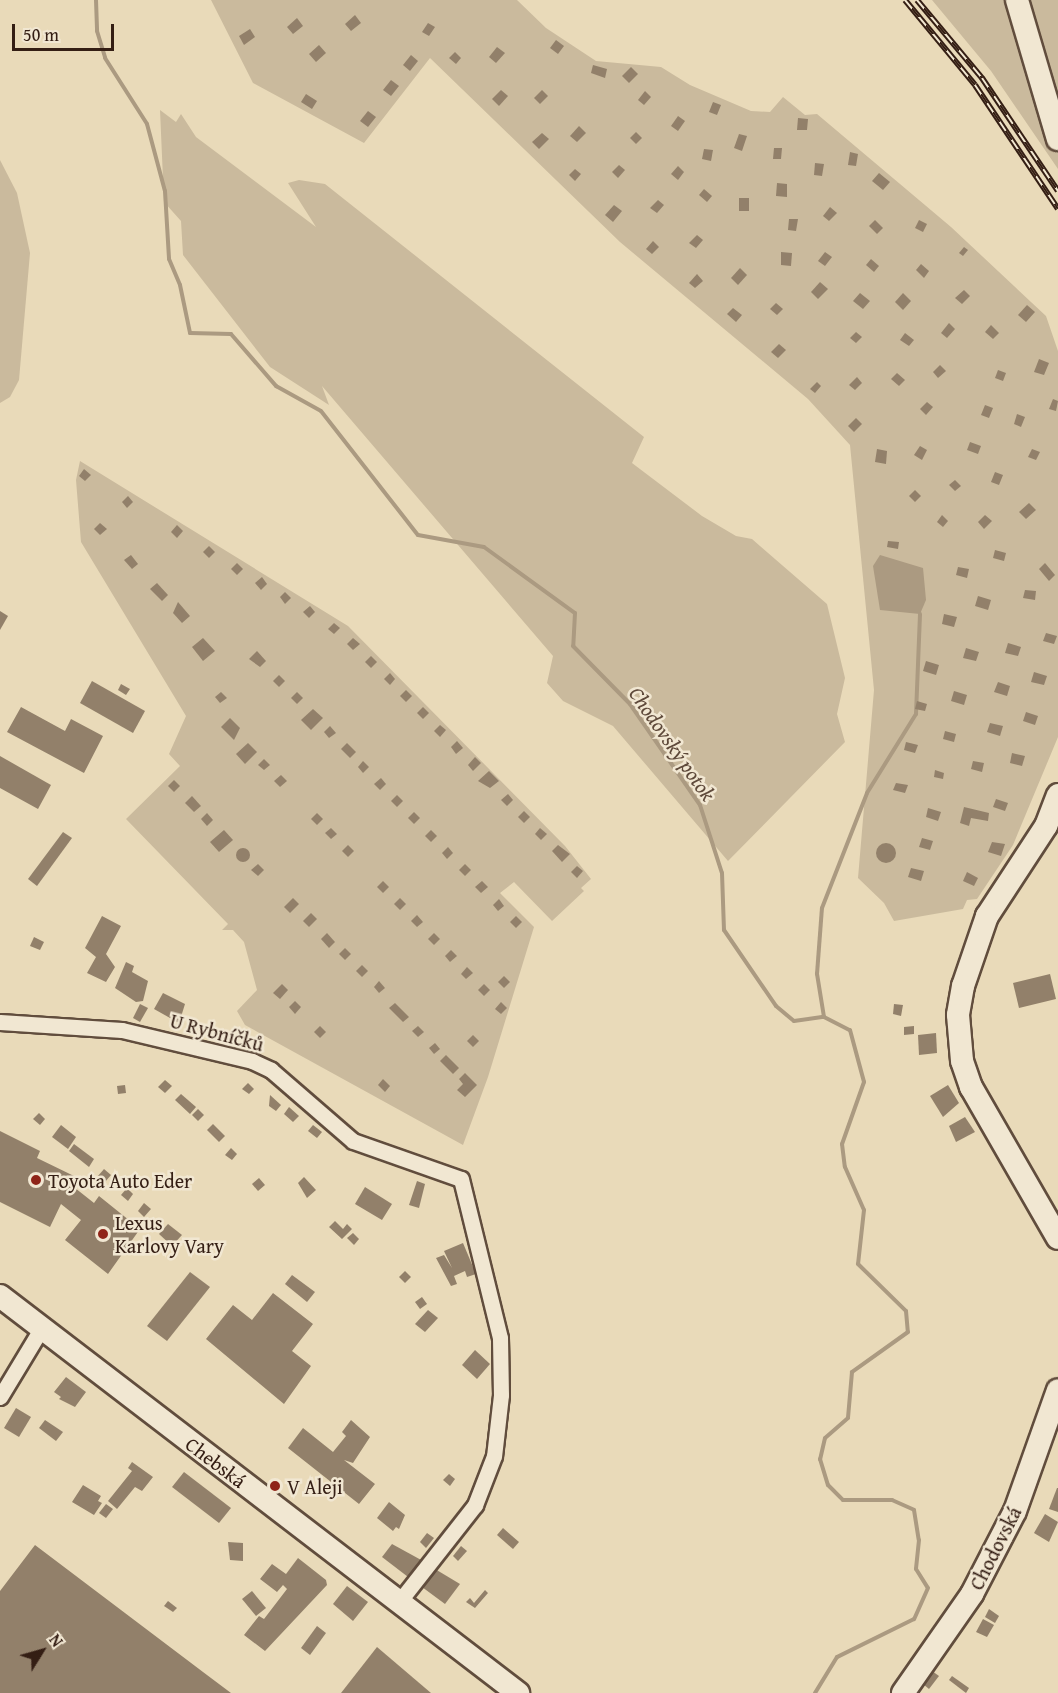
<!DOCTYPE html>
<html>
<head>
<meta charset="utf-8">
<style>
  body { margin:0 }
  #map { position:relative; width:1058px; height:1693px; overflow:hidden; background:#e9dab9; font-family:"Gentium Book Plus",serif }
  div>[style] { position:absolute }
  .green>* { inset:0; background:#caba9d }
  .water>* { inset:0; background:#ab9a81 }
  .stream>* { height:4px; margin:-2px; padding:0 2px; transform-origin:2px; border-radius:2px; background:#ab9a81 }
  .building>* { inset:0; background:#92806a }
  .round { border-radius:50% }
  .roads { filter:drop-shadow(2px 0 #614d3d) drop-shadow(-2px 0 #614d3d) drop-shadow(0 2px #614d3d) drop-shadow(0 -2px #614d3d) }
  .street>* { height:15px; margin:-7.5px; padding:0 7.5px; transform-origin:7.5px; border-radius:7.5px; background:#f1e7d2 }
  .secondary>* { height:22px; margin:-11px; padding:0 11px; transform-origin:11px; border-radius:11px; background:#f1e7d2 }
  .rail>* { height:6px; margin-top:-3px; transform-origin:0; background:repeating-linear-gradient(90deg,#f1e7d2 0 11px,#341e14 0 22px); box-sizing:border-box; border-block:2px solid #341e14 }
  .dots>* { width:16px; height:16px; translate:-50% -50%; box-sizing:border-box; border:3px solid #f1e7d2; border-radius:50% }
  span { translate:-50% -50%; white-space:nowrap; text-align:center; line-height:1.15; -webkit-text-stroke:5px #f1e7d2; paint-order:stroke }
  .street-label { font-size:20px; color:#341e14 }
  .poi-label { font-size:20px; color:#341e14 }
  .left { translate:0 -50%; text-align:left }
  .water-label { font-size:21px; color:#5e493a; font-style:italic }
  .north { position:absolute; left:12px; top:1621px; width:60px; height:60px; -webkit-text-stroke:4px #f1e7d2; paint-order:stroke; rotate:53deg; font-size:16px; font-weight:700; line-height:24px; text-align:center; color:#341e14 }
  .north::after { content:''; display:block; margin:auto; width:21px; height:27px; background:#341e14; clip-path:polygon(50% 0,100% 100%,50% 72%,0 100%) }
  .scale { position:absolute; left:12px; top:24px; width:102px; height:27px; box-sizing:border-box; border:3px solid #341e14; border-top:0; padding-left:8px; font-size:18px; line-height:21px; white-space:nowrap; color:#341e14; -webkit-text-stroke:4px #f1e7d2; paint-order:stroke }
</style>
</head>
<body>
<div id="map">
  <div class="green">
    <div style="clip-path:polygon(211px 0,517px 0,546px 28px,596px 61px,661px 67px,690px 85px,751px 111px,770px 112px,783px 97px,805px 115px,817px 114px,951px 227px,1046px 316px,1058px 351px,1058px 737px,1013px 845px,977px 899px,967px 900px,963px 909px,894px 921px,884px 903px,858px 878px,874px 690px,850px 445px,808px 399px,620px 242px,430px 58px,364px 143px,253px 83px)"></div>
    <div style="clip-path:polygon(932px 0,1058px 0,1058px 169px,991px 71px)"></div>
    <div style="clip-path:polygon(160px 110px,176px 122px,181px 114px,196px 137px,316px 227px,288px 183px,299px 180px,325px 184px,644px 437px,632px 463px,702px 516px,736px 536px,752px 539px,827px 604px,845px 678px,837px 714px,845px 742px,728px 861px,613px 726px,563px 701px,547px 683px,553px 656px,322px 386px,329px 405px,270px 367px,183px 255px,181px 221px,164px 202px)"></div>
    <div style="clip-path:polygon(0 160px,17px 193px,30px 253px,19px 380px,10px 397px,0 403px)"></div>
    <div style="clip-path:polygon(80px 461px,348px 626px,565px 846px,591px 879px,581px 888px,584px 891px,552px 921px,514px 882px,500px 893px,534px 927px,488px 1077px,463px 1145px,245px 1025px,237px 1011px,257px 990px,244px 942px,233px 930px,222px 930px,228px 924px,126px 819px,180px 766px,169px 754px,186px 716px,81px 542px,76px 480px)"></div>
  </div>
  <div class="water">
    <div style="clip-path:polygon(880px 555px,923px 568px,926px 600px,920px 614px,880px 610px,873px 566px)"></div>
  </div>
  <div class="stream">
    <div style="left:96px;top:0;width:31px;rotate:88deg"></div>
    <div style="left:97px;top:31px;width:28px;rotate:73deg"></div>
    <div style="left:105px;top:58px;width:78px;rotate:57.5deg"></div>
    <div style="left:147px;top:124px;width:69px;rotate:75deg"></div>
    <div style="left:165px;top:191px;width:68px;rotate:86.6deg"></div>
    <div style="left:169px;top:259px;width:28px;rotate:67deg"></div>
    <div style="left:180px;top:285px;width:49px;rotate:78.2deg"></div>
    <div style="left:190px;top:333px;width:41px;rotate:1.4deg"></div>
    <div style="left:231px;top:334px;width:69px;rotate:49.1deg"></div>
    <div style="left:276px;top:386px;width:51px;rotate:29.1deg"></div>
    <div style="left:321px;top:411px;width:157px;rotate:52deg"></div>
    <div style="left:418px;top:535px;width:67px;rotate:10.3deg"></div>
    <div style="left:484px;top:547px;width:112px;rotate:36deg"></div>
    <div style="left:575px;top:613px;width:33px;rotate:93deg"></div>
    <div style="left:573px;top:646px;width:81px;rotate:45.5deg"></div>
    <div style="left:630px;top:704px;width:123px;rotate:55.3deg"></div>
    <div style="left:700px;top:805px;width:71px;rotate:72.1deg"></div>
    <div style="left:722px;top:873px;width:57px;rotate:88deg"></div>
    <div style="left:724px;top:930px;width:92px;rotate:55.6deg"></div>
    <div style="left:776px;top:1006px;width:23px;rotate:40deg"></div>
    <div style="left:794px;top:1021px;width:30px;rotate:-8deg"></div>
    <div style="left:824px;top:1017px;width:29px;rotate:27deg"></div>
    <div style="left:850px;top:1030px;width:54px;rotate:74.9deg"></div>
    <div style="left:864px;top:1082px;width:66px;rotate:109.5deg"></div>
    <div style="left:842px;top:1144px;width:23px;rotate:83deg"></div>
    <div style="left:845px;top:1167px;width:47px;rotate:66.2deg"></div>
    <div style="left:864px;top:1210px;width:54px;rotate:96.3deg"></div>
    <div style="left:858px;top:1264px;width:67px;rotate:44.4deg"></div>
    <div style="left:906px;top:1311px;width:21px;rotate:85deg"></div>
    <div style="left:908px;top:1332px;width:69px;rotate:144.5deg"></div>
    <div style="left:852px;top:1372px;width:46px;rotate:95deg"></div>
    <div style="left:848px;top:1418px;width:30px;rotate:139deg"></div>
    <div style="left:825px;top:1438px;width:22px;rotate:103deg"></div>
    <div style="left:820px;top:1459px;width:27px;rotate:73deg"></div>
    <div style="left:828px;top:1485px;width:21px;rotate:45deg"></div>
    <div style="left:843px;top:1500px;width:49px"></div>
    <div style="left:892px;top:1500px;width:24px;rotate:24deg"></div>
    <div style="left:914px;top:1510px;width:30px;rotate:81deg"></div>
    <div style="left:919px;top:1540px;width:29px;rotate:96deg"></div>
    <div style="left:916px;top:1569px;width:22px;rotate:58deg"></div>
    <div style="left:928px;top:1588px;width:34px;rotate:114deg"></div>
    <div style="left:914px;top:1619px;width:86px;rotate:153.7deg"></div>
    <div style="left:837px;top:1657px;width:42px;rotate:121.4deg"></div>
    <div style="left:824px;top:1017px;width:44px;rotate:-99.2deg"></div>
    <div style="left:817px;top:974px;width:66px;rotate:-85.7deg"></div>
    <div style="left:822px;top:908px;width:123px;rotate:-68.6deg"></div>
    <div style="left:867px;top:793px;width:93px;rotate:-58.2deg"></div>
    <div style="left:916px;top:714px;width:100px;rotate:-87.7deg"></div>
  </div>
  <div class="building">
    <div style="clip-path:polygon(355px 15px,361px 23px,351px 31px,345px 24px)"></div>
    <div style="clip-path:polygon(297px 18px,303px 26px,293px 34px,287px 27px)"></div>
    <div style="clip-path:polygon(428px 23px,435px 27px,429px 36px,422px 32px)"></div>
    <div style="clip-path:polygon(250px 29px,255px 37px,244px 45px,239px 36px)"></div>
    <div style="clip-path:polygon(556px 40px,564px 46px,558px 54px,550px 48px)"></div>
    <div style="clip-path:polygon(319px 45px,326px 53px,316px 62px,309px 54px)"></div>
    <div style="clip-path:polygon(497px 47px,505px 53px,496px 63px,489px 57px)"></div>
    <div style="clip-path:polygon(455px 52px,461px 58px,456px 64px,449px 58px)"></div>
    <div style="clip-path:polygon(411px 55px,418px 61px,410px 71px,403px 65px)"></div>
    <div style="clip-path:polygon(593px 65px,607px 69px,605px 78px,591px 73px)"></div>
    <div style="clip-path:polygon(631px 67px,638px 74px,629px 83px,622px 76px)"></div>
    <div style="clip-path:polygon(391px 80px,399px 86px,391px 96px,383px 90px)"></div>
    <div style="clip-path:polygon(501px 90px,508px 96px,499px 106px,492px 99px)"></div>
    <div style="clip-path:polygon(542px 90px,548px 96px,540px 104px,534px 98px)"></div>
    <div style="clip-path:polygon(645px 91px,651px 97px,644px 105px,638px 100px)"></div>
    <div style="clip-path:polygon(306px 94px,317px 101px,312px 109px,301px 102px)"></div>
    <div style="clip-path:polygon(713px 102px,721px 105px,717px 115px,709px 112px)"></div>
    <div style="clip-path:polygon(368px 111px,376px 117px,368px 127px,360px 121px)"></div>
    <div style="clip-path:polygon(678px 116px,685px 121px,678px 131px,671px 126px)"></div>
    <div style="clip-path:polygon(798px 118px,808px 119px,807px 130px,797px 130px)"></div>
    <div style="clip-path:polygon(579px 126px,586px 133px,577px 142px,570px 136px)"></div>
    <div style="clip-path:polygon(636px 132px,642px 138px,636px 144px,630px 138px)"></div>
    <div style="clip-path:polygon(542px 133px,549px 139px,539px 149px,532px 142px)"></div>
    <div style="clip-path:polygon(739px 134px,747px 136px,742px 151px,734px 148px)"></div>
    <div style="clip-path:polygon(774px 148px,782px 148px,781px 159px,773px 159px)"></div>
    <div style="clip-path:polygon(704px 149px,713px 150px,711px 161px,702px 159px)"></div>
    <div style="clip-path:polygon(850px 152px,858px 154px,856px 166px,848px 165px)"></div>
    <div style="clip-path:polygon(815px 163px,824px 164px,822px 176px,814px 175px)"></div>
    <div style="clip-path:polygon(619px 165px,625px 170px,618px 178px,612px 172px)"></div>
    <div style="clip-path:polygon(678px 166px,684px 172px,678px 180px,671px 174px)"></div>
    <div style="clip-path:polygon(575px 169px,581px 174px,575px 181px,569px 175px)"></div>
    <div style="clip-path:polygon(879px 173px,890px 182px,883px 190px,872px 181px)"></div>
    <div style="clip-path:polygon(777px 183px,787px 184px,787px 197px,776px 196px)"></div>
    <div style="clip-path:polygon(704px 189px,712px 196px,707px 202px,699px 195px)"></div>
    <div style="clip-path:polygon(739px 198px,749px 198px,749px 211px,739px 211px)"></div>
    <div style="clip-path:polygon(658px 200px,664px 205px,657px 213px,650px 208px)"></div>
    <div style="clip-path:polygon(614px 205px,622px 211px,613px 222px,605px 215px)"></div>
    <div style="clip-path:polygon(830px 207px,837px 213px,829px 221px,823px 216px)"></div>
    <div style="clip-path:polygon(789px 219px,798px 219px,796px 231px,788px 230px)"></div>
    <div style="clip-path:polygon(875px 220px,883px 228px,877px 234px,869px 226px)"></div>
    <div style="clip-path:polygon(919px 220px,927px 224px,923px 232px,915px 228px)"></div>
    <div style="clip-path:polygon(697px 235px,703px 240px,696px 248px,689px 243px)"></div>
    <div style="clip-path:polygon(653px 241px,659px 247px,652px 254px,646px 249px)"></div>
    <div style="clip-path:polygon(964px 247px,968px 250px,963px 256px,959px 253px)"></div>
    <div style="clip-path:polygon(781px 252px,792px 253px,791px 266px,781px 265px)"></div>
    <div style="clip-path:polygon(825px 252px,832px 257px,825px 266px,818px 261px)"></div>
    <div style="clip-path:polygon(871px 259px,879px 266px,874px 272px,866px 265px)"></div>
    <div style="clip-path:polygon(921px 264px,929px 271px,924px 278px,916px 270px)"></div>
    <div style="clip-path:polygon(740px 268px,747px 275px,738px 285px,731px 278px)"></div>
    <div style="clip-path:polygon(697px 274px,703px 281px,695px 288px,689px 283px)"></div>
    <div style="clip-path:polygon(820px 282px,828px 289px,818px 299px,811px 292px)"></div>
    <div style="clip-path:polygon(964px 290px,970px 296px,962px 304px,955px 298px)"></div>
    <div style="clip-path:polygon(860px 293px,870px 301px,863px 309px,853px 301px)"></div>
    <div style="clip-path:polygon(903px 293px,911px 301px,903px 310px,895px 302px)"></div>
    <div style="clip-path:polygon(776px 303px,783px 309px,777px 315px,770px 309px)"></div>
    <div style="clip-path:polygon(1027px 305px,1035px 312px,1026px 322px,1018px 315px)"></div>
    <div style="clip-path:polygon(733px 308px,742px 315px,736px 322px,727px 314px)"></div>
    <div style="clip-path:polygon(949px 323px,955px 329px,947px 338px,941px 333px)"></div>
    <div style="clip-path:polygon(991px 325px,999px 333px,993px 339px,985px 332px)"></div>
    <div style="clip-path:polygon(856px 332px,862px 337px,856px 343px,850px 338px)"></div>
    <div style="clip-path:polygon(905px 333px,914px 340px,909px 346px,900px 340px)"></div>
    <div style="clip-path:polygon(779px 344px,786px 350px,778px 358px,771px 352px)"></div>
    <div style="clip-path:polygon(1039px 359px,1049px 363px,1044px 375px,1034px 372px)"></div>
    <div style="clip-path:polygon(940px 365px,946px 371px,938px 378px,933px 372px)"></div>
    <div style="clip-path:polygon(998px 370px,1006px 373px,1003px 381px,995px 378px)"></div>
    <div style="clip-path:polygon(897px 373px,905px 380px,899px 386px,891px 379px)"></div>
    <div style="clip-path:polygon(857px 377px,862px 383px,855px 390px,849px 385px)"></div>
    <div style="clip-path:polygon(817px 382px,821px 386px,815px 393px,810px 389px)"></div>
    <div style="clip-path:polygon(1053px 399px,1058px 401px,1056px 411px,1049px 409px)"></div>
    <div style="clip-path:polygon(927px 402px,933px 407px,926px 415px,920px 409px)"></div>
    <div style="clip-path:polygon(985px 405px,993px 408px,989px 418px,981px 415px)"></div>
    <div style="clip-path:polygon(1017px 414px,1025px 417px,1021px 427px,1014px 424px)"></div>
    <div style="clip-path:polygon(856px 418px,862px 424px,854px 432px,848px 426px)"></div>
    <div style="clip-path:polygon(970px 442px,981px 446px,978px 454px,967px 450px)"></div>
    <div style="clip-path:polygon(920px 446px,927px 450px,922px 460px,914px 455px)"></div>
    <div style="clip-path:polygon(877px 449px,887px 451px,886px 464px,875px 462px)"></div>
    <div style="clip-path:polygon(1032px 449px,1040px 452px,1036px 460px,1028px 457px)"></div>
    <div style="clip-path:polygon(84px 469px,91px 475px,85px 481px,79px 476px)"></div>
    <div style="clip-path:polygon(995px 472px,1003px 475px,999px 485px,991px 482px)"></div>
    <div style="clip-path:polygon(955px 480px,961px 486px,955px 491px,949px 485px)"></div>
    <div style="clip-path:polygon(915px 490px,921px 496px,915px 502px,909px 496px)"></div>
    <div style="clip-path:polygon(128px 496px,133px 502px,127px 508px,122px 502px)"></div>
    <div style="clip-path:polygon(1029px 503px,1036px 510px,1026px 519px,1019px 512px)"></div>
    <div style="clip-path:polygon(942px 515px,948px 521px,943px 527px,937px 522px)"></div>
    <div style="clip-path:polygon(985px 515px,992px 521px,984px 529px,978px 522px)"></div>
    <div style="clip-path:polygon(100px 523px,107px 529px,100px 535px,94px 529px)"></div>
    <div style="clip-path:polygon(177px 525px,183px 531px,177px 538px,171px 532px)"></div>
    <div style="clip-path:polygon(888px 541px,899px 542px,898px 549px,887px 547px)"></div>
    <div style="clip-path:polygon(209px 546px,215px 552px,209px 558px,203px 552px)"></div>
    <div style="clip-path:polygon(995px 550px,1006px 553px,1004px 561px,993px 558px)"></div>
    <div style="clip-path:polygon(131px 555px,138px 564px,132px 569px,124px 560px)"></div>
    <div style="clip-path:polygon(237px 563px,243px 569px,237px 575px,231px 569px)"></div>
    <div style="clip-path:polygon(1045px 563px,1055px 575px,1049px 581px,1039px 569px)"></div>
    <div style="clip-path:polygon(958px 567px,969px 569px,967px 578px,956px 575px)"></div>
    <div style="clip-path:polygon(262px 577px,267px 584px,261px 590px,255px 583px)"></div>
    <div style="clip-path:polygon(157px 583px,168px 595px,162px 601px,150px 589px)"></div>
    <div style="clip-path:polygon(1025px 590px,1036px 591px,1035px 600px,1023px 598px)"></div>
    <div style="clip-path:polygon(285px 592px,291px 598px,285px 604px,280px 597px)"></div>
    <div style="clip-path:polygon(978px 596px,991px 600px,988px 610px,975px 606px)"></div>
    <div style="clip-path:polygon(178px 602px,190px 616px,182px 623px,173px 613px)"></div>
    <div style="clip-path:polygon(310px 606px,315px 612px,309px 618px,303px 612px)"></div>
    <div style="clip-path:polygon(0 611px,8px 616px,0 630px)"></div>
    <div style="clip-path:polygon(944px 614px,957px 617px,954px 627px,942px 624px)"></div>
    <div style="clip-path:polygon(334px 623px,340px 628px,334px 634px,328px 629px)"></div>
    <div style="clip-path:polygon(1046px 633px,1057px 636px,1054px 644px,1043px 641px)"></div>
    <div style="clip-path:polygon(203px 638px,215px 651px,203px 661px,192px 647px)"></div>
    <div style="clip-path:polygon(353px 638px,360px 644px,353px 650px,347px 644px)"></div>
    <div style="clip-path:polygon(1008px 643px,1021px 647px,1018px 656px,1005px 653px)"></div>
    <div style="clip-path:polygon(966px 648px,979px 652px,976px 661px,963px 658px)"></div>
    <div style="clip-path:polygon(257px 651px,266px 661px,260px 667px,249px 659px)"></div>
    <div style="clip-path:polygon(371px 656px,377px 662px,371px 668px,365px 662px)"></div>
    <div style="clip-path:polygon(926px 661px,939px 665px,936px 675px,923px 671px)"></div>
    <div style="clip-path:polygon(1034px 672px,1047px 676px,1044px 685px,1031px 682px)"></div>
    <div style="clip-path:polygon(390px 673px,395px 679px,390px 685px,384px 679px)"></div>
    <div style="clip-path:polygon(279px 675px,285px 681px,279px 687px,273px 681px)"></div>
    <div style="clip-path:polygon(92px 681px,145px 711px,133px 733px,80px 703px)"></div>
    <div style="clip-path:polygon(998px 682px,1010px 686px,1007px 696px,994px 692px)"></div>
    <div style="clip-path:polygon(121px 684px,130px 689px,126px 695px,118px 690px)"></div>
    <div style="clip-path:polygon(406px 690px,412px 696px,406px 702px,400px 696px)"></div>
    <div style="clip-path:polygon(954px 691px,967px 695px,964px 705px,951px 701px)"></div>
    <div style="clip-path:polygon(221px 692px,227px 698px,220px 703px,215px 697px)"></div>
    <div style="clip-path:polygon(297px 692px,303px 698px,297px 704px,291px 698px)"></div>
    <div style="clip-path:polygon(917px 701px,927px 704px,925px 711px,915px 709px)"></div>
    <div style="clip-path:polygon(21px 707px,65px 731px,71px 719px,103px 736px,84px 773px,7px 732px)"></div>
    <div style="clip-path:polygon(423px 707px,429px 713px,423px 719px,417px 713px)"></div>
    <div style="clip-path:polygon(313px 709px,323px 718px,311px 730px,301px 720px)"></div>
    <div style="clip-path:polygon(1026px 712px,1038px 716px,1035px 725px,1023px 721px)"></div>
    <div style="clip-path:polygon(230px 718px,240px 728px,234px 740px,221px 727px)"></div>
    <div style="clip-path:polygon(990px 723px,1003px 726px,1000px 736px,987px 732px)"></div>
    <div style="clip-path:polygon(440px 725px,446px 730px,440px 737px,434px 731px)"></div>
    <div style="clip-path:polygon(330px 726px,336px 733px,329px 738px,324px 732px)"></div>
    <div style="clip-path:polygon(945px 731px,956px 734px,954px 742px,943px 739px)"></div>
    <div style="clip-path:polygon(457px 741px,463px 748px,456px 754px,451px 747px)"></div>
    <div style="clip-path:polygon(906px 742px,918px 745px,915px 753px,904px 750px)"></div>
    <div style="clip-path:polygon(248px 743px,257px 752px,245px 764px,236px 754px)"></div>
    <div style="clip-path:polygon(347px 743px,356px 752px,350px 758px,341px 749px)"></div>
    <div style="clip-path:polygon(1012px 753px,1025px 756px,1022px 766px,1010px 763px)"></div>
    <div style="clip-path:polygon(0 756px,51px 785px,38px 809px,0 788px)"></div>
    <div style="clip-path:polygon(475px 757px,481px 763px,473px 771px,468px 765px)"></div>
    <div style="clip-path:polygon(264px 759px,270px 765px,264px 770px,258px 765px)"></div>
    <div style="clip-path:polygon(363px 761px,369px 767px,363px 773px,358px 767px)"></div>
    <div style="clip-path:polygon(973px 761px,984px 763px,982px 772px,971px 769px)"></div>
    <div style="clip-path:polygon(935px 770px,944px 773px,943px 779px,934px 777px)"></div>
    <div style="clip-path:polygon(489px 771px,499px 781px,490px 788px,478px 781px)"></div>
    <div style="clip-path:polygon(281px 775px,287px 781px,280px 787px,274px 781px)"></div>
    <div style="clip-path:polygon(381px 778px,386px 784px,380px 790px,374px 784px)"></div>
    <div style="clip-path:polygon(174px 780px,180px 786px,174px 792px,168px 786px)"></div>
    <div style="clip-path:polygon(896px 783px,908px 785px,905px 793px,893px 790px)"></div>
    <div style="clip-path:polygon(508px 794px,513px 800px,507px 806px,501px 800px)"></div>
    <div style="clip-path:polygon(397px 795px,403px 801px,397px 807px,391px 801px)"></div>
    <div style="clip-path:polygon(192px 796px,201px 806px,194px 812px,185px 803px)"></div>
    <div style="clip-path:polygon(996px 799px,1008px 803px,1005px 811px,993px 807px)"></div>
    <div style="clip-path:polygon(964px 807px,989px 813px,988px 821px,971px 818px,969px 826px,960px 823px)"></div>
    <div style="clip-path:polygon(928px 808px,941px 812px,938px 821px,926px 817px)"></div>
    <div style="clip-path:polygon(524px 811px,530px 817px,524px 823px,518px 817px)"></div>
    <div style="clip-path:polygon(414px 812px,420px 818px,414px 824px,408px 818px)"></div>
    <div style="clip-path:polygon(207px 813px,213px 820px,207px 826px,201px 819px)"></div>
    <div style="clip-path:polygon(317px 813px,323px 819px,317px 825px,311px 819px)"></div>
    <div style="clip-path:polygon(331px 828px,337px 834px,331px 839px,325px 833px)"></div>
    <div style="clip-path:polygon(540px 828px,547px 834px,541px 840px,535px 834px)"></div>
    <div style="clip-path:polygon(224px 830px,233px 840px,219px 852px,210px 842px)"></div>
    <div style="clip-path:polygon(431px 830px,437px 836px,431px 842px,425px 836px)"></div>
    <div style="clip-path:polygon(63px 832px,72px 838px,37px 886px,28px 879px)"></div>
    <div style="clip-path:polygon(922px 838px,933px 841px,930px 850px,919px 847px)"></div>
    <div style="clip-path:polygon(992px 842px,1005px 844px,1001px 856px,988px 852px)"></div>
    <div class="round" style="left:876px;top:843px;width:20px;height:20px"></div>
    <div style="clip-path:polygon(348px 845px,354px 851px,348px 857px,342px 851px)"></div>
    <div style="clip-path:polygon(558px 845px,570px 854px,562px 862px,552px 851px)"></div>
    <div style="clip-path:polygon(448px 847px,453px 853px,447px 859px,442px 853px)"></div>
    <div class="round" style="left:236px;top:848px;width:14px;height:14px"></div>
    <div style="clip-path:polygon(258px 864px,264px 870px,258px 876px,251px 870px)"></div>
    <div style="clip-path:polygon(465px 864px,471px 870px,465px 876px,459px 870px)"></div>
    <div style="clip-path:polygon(577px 866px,583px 871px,577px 878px,571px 872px)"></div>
    <div style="clip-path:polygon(911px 868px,924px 871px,921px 881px,908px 877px)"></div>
    <div style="clip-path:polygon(967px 872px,978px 878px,974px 886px,963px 881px)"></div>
    <div style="clip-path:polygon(383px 881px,389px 887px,383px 893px,377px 887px)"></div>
    <div style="clip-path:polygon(482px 881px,488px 887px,481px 893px,475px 887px)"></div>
    <div style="clip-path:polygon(293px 898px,299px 904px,290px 913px,284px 907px)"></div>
    <div style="clip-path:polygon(400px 898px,406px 904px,400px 910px,394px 904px)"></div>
    <div style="clip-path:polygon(499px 899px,504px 906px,498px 911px,493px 905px)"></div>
    <div style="clip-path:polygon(311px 913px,317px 919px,309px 927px,303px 921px)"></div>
    <div style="clip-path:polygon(417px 915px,423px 922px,417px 927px,411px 921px)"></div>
    <div style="clip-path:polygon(102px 916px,121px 926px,106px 954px,115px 967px,106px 982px,87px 973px,96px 957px,85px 948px)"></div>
    <div style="clip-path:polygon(516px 916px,522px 922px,516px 928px,510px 922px)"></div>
    <div style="clip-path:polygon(327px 933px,335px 942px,329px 948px,321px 939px)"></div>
    <div style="clip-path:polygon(434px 933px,440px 939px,434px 945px,428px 939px)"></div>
    <div style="clip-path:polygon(34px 937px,44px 942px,40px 950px,30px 946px)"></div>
    <div style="clip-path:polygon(345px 948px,351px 954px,345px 960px,339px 954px)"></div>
    <div style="clip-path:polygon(451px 950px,457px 956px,450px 962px,445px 956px)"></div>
    <div style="clip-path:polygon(126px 962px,134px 966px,132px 972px,148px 981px,143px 1001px,136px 1002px,115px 988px)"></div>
    <div style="clip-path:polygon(362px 965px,368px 971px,362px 977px,356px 971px)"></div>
    <div style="clip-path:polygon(467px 967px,473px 973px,466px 979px,461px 974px)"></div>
    <div style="clip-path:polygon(1050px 974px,1056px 999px,1019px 1008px,1013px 983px)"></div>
    <div style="clip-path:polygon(504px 976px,510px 982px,504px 988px,498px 982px)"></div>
    <div style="clip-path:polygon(379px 981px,385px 988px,379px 993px,374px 987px)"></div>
    <div style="clip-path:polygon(282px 984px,288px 990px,280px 999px,273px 993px)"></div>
    <div style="clip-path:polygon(484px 984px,490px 990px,484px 996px,478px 990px)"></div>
    <div style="clip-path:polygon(163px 993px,185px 1004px,179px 1023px,154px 1009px)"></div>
    <div style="clip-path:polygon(295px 1001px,301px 1007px,295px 1014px,289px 1007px)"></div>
    <div style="clip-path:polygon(501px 1002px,507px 1008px,501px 1014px,495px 1009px)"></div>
    <div style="clip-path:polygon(395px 1003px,409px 1017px,403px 1022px,389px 1008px)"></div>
    <div style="clip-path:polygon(140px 1004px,148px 1008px,140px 1022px,133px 1018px)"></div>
    <div style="clip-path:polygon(894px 1004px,903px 1005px,901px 1016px,893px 1014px)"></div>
    <div style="clip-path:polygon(320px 1026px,326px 1032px,320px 1038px,314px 1032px)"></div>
    <div style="clip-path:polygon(418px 1026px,424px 1032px,418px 1037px,412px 1031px)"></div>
    <div style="clip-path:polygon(914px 1026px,914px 1034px,904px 1035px,904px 1027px)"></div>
    <div style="clip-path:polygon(936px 1033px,937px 1053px,919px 1055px,918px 1035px)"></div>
    <div style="clip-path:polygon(473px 1035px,479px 1041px,473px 1047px,467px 1041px)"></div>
    <div style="clip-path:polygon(435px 1043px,440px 1049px,434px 1054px,429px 1048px)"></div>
    <div style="clip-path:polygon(446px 1055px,459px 1068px,453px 1074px,440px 1061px)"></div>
    <div style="clip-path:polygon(465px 1073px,477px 1085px,465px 1097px,457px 1090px,463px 1084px,459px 1079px)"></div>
    <div style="clip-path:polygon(383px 1079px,390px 1086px,385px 1092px,378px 1085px)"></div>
    <div style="clip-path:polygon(165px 1080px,172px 1086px,165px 1093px,158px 1087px)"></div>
    <div style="clip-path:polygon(248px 1083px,254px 1089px,249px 1094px,242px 1089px)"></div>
    <div style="clip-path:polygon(125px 1085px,126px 1093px,118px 1094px,117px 1086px)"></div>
    <div style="clip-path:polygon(948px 1085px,959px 1103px,943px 1117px,930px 1096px)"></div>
    <div style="clip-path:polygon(181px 1094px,196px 1107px,190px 1114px,175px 1100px)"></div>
    <div style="clip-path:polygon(270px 1095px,281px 1105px,276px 1111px,269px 1106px)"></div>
    <div style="clip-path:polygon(289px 1107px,299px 1116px,293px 1122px,284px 1114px)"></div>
    <div style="clip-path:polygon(198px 1109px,204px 1115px,198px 1121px,192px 1115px)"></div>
    <div style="clip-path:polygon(39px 1113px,45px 1119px,40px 1125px,33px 1119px)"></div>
    <div style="clip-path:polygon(965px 1117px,975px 1132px,956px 1142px,949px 1126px)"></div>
    <div style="clip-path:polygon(213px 1124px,225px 1136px,219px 1142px,207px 1130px)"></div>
    <div style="clip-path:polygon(61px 1125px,76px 1137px,68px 1149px,52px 1137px)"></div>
    <div style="clip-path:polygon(313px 1125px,322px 1132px,317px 1138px,308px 1131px)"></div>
    <div style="clip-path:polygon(0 1131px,40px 1151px,37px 1158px,74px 1176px,70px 1184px,94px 1203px,99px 1196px,140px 1229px,108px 1274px,65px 1240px,81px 1220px,61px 1204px,50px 1227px,0 1202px)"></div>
    <div style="clip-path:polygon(74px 1144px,94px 1159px,89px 1167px,69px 1151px)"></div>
    <div style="clip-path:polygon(231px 1148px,237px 1154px,232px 1160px,225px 1155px)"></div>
    <div style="clip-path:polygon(104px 1169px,111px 1175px,105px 1182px,98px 1176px)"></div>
    <div style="clip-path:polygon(304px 1177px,316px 1190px,307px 1198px,298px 1183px)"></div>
    <div style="clip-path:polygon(259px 1178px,265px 1185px,258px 1191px,252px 1184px)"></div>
    <div style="clip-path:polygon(417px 1181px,425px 1184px,419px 1208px,409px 1205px)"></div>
    <div style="clip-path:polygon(365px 1187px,392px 1204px,382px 1220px,355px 1204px)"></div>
    <div style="clip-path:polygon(127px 1188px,133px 1194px,128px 1201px,121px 1195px)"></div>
    <div style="clip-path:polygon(144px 1203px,151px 1209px,144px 1217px,138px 1211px)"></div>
    <div style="clip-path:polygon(335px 1221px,343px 1229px,347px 1224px,352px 1229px,342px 1239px,329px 1227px)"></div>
    <div style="clip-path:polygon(168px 1224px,182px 1235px,172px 1246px,159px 1234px)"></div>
    <div style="clip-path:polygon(353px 1233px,359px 1239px,354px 1245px,347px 1238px)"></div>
    <div style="clip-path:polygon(463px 1243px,476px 1274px,467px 1277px,465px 1271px,454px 1276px,457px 1284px,451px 1286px,436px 1258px,444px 1255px,452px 1268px,444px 1251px)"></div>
    <div style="clip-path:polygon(405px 1271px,411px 1277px,405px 1283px,399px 1277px)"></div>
    <div style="clip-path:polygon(190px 1272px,210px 1287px,167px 1341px,147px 1326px)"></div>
    <div style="clip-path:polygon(292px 1275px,315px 1292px,307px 1302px,285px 1284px)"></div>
    <div style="clip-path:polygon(273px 1293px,313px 1324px,292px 1351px,311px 1366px,284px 1404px,206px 1339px,233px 1305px,252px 1320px)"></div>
    <div style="clip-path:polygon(422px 1297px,427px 1304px,420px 1309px,415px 1302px)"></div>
    <div style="clip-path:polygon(428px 1310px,438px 1318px,425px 1332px,415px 1324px)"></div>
    <div style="clip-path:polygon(475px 1350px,490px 1364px,477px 1379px,462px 1365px)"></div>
    <div style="clip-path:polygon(66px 1377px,86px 1392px,75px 1407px,59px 1399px,61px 1397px,54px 1392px)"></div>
    <div style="clip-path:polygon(16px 1408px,31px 1417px,19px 1437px,4px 1428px)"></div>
    <div style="clip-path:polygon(45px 1420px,63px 1432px,56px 1441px,39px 1428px)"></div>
    <div style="clip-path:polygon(351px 1420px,370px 1437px,353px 1463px,344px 1460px,375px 1484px,359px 1504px,288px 1448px,303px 1428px,333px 1452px,346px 1436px,342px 1432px)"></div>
    <div style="clip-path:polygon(132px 1462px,153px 1477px,142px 1491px,135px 1487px,117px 1509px,108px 1501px,132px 1471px,128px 1468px)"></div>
    <div style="clip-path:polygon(184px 1472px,231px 1508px,219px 1523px,172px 1487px)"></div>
    <div style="clip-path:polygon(449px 1474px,455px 1479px,450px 1486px,443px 1480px)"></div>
    <div style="clip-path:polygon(83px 1485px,101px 1496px,98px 1501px,102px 1503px,94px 1515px,72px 1502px)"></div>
    <div style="clip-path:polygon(1057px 1488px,1058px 1488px,1058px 1512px,1049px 1509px)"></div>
    <div style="clip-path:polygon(389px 1502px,405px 1515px,399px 1529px,396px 1527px,393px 1531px,377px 1518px)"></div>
    <div style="clip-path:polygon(106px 1504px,113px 1509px,106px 1518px,99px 1513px)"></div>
    <div style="clip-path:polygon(1045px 1514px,1058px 1522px,1049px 1542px,1034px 1533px)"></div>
    <div style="clip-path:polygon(503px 1528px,519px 1542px,513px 1549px,497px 1535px)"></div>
    <div style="clip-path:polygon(427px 1533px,434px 1538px,426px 1548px,420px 1542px)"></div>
    <div style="clip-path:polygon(228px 1542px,243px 1543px,243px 1561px,230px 1560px)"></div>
    <div style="clip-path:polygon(392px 1544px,423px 1561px,412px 1580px,382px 1557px)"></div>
    <div style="clip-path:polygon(35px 1545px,203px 1672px,231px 1693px,0 1693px,0 1591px)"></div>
    <div style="clip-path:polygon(461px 1546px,467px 1551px,458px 1561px,453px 1556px)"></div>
    <div style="clip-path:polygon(298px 1558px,326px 1580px,327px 1585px,265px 1651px,244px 1635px,259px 1616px,264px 1619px,287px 1589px,283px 1585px,277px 1592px,260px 1579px,272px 1564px,286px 1574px)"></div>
    <div style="clip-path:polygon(435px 1569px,460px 1584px,445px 1604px,422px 1587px)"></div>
    <div style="clip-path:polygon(347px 1586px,368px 1602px,353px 1621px,333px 1604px)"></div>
    <div style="clip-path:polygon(485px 1590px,488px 1593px,475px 1608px,466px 1602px,470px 1598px,474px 1603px)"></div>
    <div style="clip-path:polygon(252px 1591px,266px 1608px,256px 1616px,242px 1599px)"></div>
    <div style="clip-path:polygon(168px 1601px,177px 1608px,173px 1612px,164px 1606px)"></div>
    <div style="clip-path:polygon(989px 1609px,999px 1616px,995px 1623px,985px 1617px)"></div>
    <div style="clip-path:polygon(983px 1619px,994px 1625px,987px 1637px,976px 1632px)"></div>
    <div style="clip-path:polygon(317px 1626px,326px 1633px,310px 1655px,301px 1648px)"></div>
    <div style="clip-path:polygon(377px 1647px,431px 1693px,341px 1693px)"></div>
    <div style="clip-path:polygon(932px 1671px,939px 1676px,929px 1689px,923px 1684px)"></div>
    <div style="clip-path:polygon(952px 1676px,969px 1688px,966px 1693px,949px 1680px)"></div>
  </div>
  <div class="roads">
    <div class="street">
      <div style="left:0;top:1022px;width:122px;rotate:3.8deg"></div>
      <div style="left:122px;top:1030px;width:134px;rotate:13.4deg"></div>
      <div style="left:252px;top:1061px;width:21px;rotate:25deg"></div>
      <div style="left:271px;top:1070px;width:108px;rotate:40.9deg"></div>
      <div style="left:353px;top:1141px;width:114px;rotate:19.4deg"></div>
      <div style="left:461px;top:1179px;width:164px;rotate:76.2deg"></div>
      <div style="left:500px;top:1338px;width:57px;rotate:89deg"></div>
      <div style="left:501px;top:1395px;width:61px;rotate:96.5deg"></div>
      <div style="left:494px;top:1456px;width:53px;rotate:111.2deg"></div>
      <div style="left:475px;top:1505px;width:123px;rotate:128.1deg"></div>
      <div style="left:0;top:1397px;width:79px;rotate:-58.9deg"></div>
    </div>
    <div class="secondary">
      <div style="left:1017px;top:0;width:145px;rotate:73.6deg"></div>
      <div style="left:1058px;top:795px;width:33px;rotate:111deg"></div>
      <div style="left:1046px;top:826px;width:108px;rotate:123.2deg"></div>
      <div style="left:987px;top:916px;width:74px;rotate:108.9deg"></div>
      <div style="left:963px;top:986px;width:29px;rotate:100deg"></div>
      <div style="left:958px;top:1015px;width:46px;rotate:85deg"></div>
      <div style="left:962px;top:1061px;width:28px;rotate:71deg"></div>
      <div style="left:971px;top:1087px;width:174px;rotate:60.1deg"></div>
      <div style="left:0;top:1296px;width:653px;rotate:37.47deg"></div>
      <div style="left:903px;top:1693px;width:121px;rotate:-55.1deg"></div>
      <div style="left:972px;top:1594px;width:93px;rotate:-62.6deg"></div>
      <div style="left:1015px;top:1511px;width:128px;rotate:-70.4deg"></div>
    </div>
  </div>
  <div class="rail">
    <div style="left:905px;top:0;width:110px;rotate:50.5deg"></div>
    <div style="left:975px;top:85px;width:149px;rotate:56.2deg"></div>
    <div style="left:917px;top:0;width:102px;rotate:50.2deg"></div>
    <div style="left:982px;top:78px;width:136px;rotate:56.1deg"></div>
  </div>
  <div class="dots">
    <div style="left:36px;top:1180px;background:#8f2418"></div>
    <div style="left:103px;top:1234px;background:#8f2418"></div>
    <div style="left:275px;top:1486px;background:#8f2418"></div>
  </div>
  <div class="street-label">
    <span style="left:217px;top:1032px;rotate:15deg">U Rybníčků</span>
    <span style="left:216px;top:1462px;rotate:37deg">Chebská</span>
    <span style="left:995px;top:1548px;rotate:-63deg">Chodovská</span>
  </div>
  <div class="poi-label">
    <span class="left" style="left:48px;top:1180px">Toyota Auto Eder</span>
    <span class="left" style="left:115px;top:1234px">Lexus<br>Karlovy Vary</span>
    <span class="left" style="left:287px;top:1486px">V Aleji</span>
  </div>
  <div class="water-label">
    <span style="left:672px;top:744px;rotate:55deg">Chodovský potok</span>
  </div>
  <div class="north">N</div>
  <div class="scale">50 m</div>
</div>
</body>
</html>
